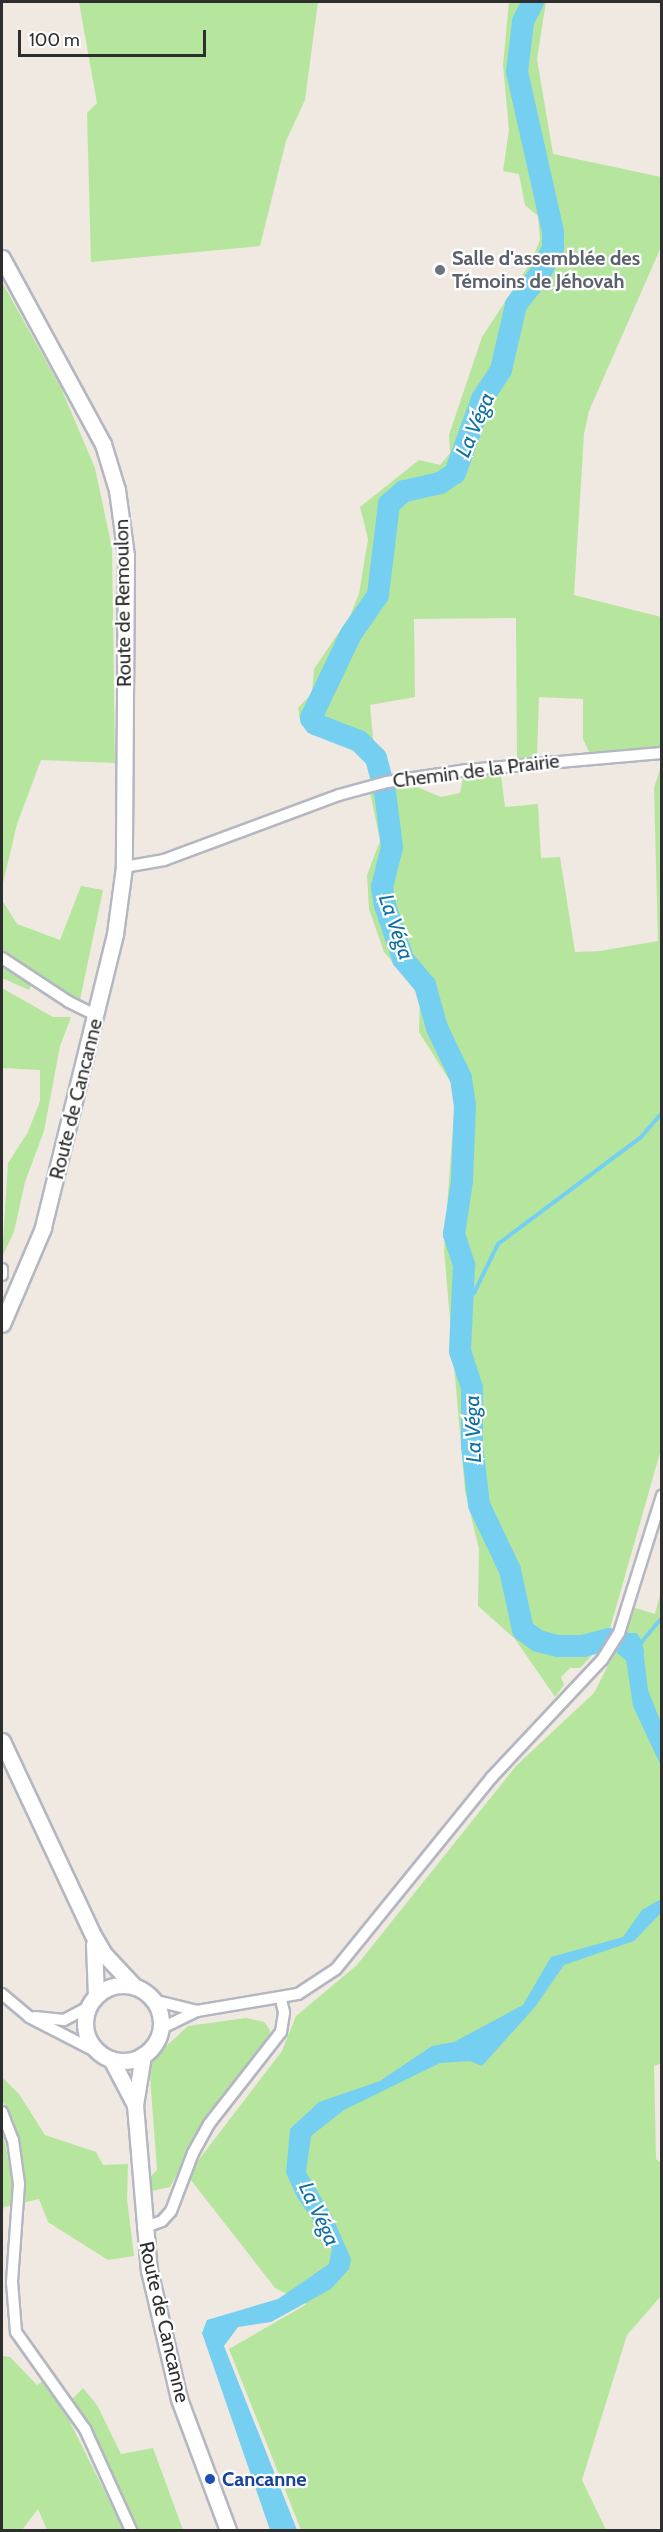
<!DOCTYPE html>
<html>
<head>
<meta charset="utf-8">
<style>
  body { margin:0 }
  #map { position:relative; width:663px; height:2532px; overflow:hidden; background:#efe9e1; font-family:Cabin,sans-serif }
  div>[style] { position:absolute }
  .green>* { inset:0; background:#b6e59e }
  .water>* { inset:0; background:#75cff0 }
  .stream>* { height:4px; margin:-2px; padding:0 2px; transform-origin:2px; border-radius:2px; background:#75cff0 }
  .river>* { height:22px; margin:-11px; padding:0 11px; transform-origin:11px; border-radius:11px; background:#75cff0 }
  .roads { filter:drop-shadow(2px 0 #b4b7c1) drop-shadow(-2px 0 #b4b7c1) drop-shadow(0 2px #b4b7c1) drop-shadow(0 -2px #b4b7c1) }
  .street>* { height:10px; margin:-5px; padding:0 5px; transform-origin:5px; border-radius:5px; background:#fff }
  .secondary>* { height:15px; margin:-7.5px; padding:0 7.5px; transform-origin:7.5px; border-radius:7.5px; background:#fff }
  .secondary>.ring { margin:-7.5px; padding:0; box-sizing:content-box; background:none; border:15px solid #fff; border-radius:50% }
  .dots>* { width:16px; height:16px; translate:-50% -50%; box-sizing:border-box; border:3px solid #fff; border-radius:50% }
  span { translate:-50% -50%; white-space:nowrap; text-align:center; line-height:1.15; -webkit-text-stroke:4.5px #fff; paint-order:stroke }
  .worship-label { font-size:20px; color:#5b616d; font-weight:700 }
  .left { translate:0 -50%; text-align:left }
  .street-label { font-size:20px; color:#2e2e2e }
  .transit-label { font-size:20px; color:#164399; font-weight:700 }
  .water-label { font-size:21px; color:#0d6fa3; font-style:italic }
  .frame { position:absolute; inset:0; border:3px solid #2e2e2e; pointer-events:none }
  .scale { position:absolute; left:18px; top:30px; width:188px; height:27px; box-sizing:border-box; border:3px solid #2e2e2e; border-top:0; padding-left:8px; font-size:18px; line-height:21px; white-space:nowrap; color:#2e2e2e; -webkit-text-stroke:4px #fff; paint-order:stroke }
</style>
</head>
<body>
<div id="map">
  <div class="green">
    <div style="clip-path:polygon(79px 2px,318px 2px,305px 100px,286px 141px,260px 246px,91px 262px,87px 113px,97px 103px)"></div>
    <div style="clip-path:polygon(509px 2px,546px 2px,537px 59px,553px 154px,661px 177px,661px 247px,589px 411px,584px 434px,574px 595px,661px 617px,661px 747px,589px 752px,583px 739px,583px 699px,539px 697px,537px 756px,517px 759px,516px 618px,414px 619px,415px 697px,370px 705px,374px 748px,363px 736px,332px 721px,321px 735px,301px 725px,298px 708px,312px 693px,314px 669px,350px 616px,359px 594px,368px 539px,360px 507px,419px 460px,440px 465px,450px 453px,449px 435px,482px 337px,531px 262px,540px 240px,538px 216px,525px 205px,519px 174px,503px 171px,509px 130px,503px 65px)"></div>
    <div style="clip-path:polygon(2px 282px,61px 388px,95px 468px,112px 548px,115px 763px,41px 760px,17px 824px,2px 887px)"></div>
    <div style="clip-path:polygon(661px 766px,661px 1449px,607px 1639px,580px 1668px,570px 1668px,561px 1677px,564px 1685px,555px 1697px,515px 1639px,478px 1606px,479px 1549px,465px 1491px,444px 1250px,455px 1098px,453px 1086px,419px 1032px,420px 994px,384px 952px,369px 909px,367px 875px,380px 841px,370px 792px,410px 784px,441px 797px,460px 793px,463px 778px,501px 775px,505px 807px,538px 804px,541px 858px,560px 857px,575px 952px,600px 951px,658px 941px,654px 788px)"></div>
    <div style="clip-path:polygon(81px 886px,103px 890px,80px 1000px,75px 1002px,2px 952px,2px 900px,17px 924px,60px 940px)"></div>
    <div style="clip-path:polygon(2px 967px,31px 986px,29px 990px,2px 978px)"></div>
    <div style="clip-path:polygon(2px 988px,53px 1017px,71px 1017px,60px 1046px,44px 1131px,25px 1182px,14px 1232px,2px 1257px,8px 1163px,28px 1132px,40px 1101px,40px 1070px,2px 1068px)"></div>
    <div style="clip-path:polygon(661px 1591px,662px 2063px,654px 2066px,656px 2159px,662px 2164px,661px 2296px,627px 2335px,582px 2480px,606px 2530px,301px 2530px,229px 2349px,307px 2304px,275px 2288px,187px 2175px,282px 2051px,296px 2016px,357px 1965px,516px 1766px,594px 1693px,626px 1630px,632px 1607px,655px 1614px)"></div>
    <div style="clip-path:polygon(246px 2018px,264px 2022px,270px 2030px,269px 2039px,205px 2123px,170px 2187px,152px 2191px,149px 2178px,157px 2170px,149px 2062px,188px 2026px)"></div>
    <div style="clip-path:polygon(2px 2077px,19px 2094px,45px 2135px,96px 2152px,103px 2165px,128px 2164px,127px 2199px,134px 2256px,108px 2260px,48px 2222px,39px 2199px,4px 2207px,2px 2213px,2px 2128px,10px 2168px,22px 2164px,13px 2120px,2px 2100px)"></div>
    <div style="clip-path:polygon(2px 2356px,10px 2357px,37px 2385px,43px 2381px,62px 2406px,124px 2530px,47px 2530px,38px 2509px,22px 2530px,2px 2530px)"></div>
    <div style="clip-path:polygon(83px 2388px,97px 2405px,121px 2454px,153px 2448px,183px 2530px,139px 2530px,72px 2399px)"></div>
  </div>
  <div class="water">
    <div style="clip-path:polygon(625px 1633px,637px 1633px,642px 1642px,648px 1690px,661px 1723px,661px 1766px,633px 1706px,626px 1659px,614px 1649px)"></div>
    <div style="clip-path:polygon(661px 1899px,661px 1913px,634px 1941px,564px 1965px,535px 2007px,482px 2066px,470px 2061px,440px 2063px,344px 2110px,311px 2136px,306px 2172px,332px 2216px,351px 2259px,349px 2269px,331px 2289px,271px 2322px,238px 2327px,224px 2346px,297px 2530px,270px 2530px,202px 2333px,207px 2320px,278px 2299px,329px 2264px,332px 2248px,297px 2197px,286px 2173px,290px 2129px,319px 2102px,380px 2081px,432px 2046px,454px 2042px,523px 2005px,551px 1957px,623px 1937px,642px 1910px)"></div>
  </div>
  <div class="stream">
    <div style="left:461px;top:1304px;width:17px;rotate:-40deg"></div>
    <div style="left:474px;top:1293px;width:55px;rotate:-63.9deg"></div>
    <div style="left:498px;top:1244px;width:179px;rotate:-36.8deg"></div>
    <div style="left:641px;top:1137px;width:32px;rotate:-49deg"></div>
    <div style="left:639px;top:1645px;width:35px;rotate:-50deg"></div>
  </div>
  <div class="river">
    <div style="left:533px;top:2px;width:22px;rotate:117deg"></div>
    <div style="left:523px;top:22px;width:50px;rotate:96.8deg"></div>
    <div style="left:517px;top:72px;width:164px;rotate:77.3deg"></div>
    <div style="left:553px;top:232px;width:16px;rotate:90deg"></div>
    <div style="left:553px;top:248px;width:29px;rotate:117deg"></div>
    <div style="left:540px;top:274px;width:39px;rotate:128deg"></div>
    <div style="left:516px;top:305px;width:67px;rotate:103deg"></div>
    <div style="left:501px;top:370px;width:35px;rotate:123deg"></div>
    <div style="left:482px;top:399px;width:79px;rotate:110deg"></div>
    <div style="left:455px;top:473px;width:18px;rotate:146deg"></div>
    <div style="left:440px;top:483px;width:37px;rotate:167deg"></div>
    <div style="left:404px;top:491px;width:20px;rotate:139deg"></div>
    <div style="left:389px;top:504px;width:92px;rotate:96.9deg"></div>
    <div style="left:378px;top:595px;width:47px;rotate:124.7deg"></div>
    <div style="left:351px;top:634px;width:93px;rotate:115.5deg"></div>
    <div style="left:311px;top:718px;width:7px;rotate:56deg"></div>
    <div style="left:315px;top:724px;width:47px;rotate:21.1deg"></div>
    <div style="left:359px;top:741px;width:24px;rotate:45deg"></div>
    <div style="left:376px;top:758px;width:35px;rotate:75deg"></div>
    <div style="left:385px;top:792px;width:55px;rotate:82.7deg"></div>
    <div style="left:392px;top:847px;width:41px;rotate:104deg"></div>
    <div style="left:382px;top:887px;width:18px;rotate:81deg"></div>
    <div style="left:385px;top:905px;width:57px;rotate:71.6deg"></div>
    <div style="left:403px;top:959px;width:34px;rotate:50deg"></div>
    <div style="left:425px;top:985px;width:45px;rotate:74.4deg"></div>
    <div style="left:437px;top:1028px;width:55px;rotate:64.4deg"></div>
    <div style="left:461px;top:1078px;width:27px;rotate:82deg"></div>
    <div style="left:465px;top:1105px;width:76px;rotate:92.3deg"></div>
    <div style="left:462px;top:1181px;width:54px;rotate:98.6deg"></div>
    <div style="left:454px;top:1234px;width:33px;rotate:72deg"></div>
    <div style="left:464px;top:1265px;width:86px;rotate:92.7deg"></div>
    <div style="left:460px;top:1351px;width:39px;rotate:72deg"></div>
    <div style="left:472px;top:1388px;width:57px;rotate:90deg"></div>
    <div style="left:472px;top:1445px;width:60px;rotate:83.3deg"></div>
    <div style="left:479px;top:1505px;width:72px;rotate:64.5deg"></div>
    <div style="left:510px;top:1570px;width:61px;rotate:77.8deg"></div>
    <div style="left:523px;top:1630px;width:19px;rotate:36deg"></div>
    <div style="left:538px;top:1641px;width:21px;rotate:14deg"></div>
    <div style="left:558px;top:1646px;width:25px"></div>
    <div style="left:583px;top:1646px;width:27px;rotate:-15deg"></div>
    <div style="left:609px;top:1639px;width:11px;rotate:10deg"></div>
    <div style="left:620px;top:1641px;width:17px;rotate:40deg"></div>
  </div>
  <div class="roads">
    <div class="street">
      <div style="left:124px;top:867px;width:41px;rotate:-9.9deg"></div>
      <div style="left:164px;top:860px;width:187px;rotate:-20.4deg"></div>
      <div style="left:339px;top:795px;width:50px;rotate:-15.2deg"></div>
      <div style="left:387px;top:782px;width:81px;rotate:-8.5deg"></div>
      <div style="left:467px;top:770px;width:196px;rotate:-5deg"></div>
      <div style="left:2px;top:958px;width:80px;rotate:33.3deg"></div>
      <div style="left:69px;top:1002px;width:30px;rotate:26deg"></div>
      <div style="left:2px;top:1269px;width:6px;rotate:90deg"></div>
      <div style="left:2px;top:1994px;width:35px;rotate:40deg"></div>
      <div style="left:29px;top:2017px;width:76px;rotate:27.2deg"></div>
      <div style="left:153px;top:2000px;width:45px;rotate:14deg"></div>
      <div style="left:35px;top:2017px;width:29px;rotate:6deg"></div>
      <div style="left:64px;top:2020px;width:26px;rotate:-28deg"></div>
      <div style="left:160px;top:2029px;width:41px;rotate:-25.9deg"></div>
      <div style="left:197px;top:2011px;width:102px;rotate:-9.6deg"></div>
      <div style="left:298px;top:1994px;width:45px;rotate:-33.3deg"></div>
      <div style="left:336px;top:1969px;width:246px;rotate:-50.9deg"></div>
      <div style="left:491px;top:1778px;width:162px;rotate:-46.8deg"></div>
      <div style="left:602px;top:1660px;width:32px;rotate:-58deg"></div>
      <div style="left:619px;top:1633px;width:144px;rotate:-72.6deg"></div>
      <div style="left:2px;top:2112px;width:30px;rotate:69deg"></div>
      <div style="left:13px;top:2140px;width:44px;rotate:82.2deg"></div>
      <div style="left:19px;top:2184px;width:98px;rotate:94.1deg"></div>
      <div style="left:12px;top:2282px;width:50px;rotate:85.4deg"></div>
      <div style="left:16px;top:2332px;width:119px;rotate:54.6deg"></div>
      <div style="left:85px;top:2429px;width:111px;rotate:65.5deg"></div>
      <div style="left:143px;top:2228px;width:20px;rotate:-20deg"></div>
      <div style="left:162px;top:2221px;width:13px;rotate:-48deg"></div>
      <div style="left:171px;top:2211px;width:62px;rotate:-69.2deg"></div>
      <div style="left:193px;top:2153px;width:33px;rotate:-61deg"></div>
      <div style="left:209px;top:2124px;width:117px;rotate:-52deg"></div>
      <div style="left:281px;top:2032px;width:20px;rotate:-81deg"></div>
      <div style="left:284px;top:2012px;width:12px;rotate:-104deg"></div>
    </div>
    <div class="secondary">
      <div style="left:2px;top:258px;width:212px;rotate:61.5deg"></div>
      <div style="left:103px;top:444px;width:48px;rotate:73.1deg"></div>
      <div style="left:117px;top:490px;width:67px;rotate:82.2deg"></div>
      <div style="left:126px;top:556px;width:311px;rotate:90.4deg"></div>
      <div style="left:124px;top:867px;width:68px;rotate:97.7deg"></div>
      <div style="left:115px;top:934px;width:303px;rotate:103.8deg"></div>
      <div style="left:43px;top:1228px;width:104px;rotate:113.1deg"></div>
      <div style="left:2px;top:1741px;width:214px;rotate:64.9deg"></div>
      <div style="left:93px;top:1935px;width:22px;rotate:60deg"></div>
      <div style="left:104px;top:1954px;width:45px;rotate:46.8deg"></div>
      <div style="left:94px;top:1944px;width:51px;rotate:87.8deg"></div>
      <div class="ring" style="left:85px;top:1985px;width:61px;height:61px"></div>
      <div style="left:143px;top:2055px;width:51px;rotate:99.1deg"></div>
      <div style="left:135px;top:2105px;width:166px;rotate:85.2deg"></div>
      <div style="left:149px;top:2270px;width:132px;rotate:76.9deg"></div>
      <div style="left:179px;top:2399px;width:140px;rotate:69.5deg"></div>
      <div style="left:111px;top:2059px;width:52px;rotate:62.4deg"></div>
    </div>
  </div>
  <div class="dots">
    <div style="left:440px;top:270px;background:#6b7280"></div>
    <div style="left:210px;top:2479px;background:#1a4fb4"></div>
  </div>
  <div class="worship-label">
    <span class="left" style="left:452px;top:270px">Salle d'assemblée des<br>Témoins de Jéhovah</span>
  </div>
  <div class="street-label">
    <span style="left:123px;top:603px;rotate:-91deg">Route de Remoulon</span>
    <span style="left:476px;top:771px;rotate:-7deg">Chemin de la Prairie</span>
    <span style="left:76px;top:1099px;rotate:-76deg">Route de Cancanne</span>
    <span style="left:164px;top:2322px;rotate:77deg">Route de Cancanne</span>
  </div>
  <div class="transit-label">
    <span class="left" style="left:222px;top:2479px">Cancanne</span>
  </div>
  <div class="water-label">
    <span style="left:475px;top:425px;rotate:-67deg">La Véga</span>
    <span style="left:396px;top:927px;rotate:71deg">La Véga</span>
    <span style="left:473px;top:1429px;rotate:-92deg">La Véga</span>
    <span style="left:319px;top:2214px;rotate:65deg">La Véga</span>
  </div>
  <div class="frame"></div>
  <div class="scale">100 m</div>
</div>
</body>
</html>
